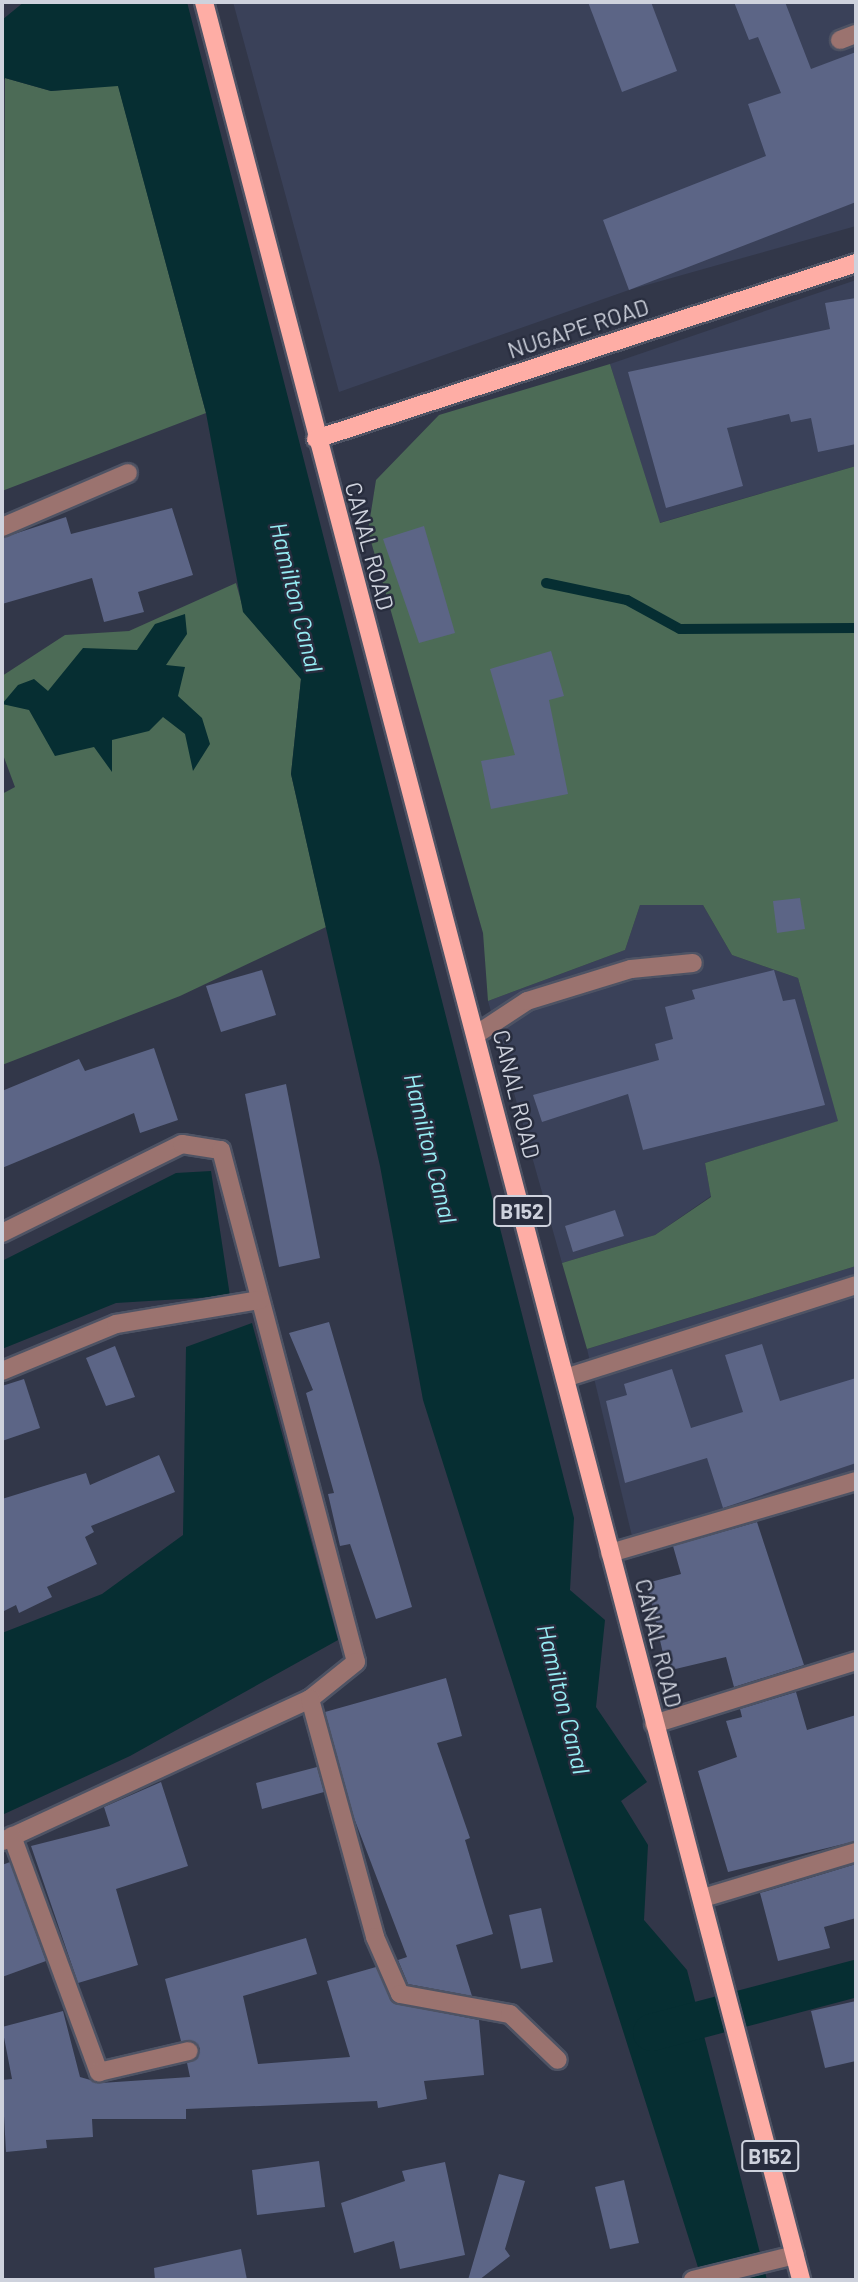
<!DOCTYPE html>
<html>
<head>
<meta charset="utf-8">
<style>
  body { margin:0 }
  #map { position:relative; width:858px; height:2282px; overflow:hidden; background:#323749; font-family:Barlow,sans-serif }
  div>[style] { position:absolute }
  .built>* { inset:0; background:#3a4159 }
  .green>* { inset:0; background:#4c6b56 }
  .water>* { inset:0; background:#062e32 }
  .stream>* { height:10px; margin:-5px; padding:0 5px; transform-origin:5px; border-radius:5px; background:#062e32 }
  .canal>* { height:37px; margin:-18.5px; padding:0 18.5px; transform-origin:18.5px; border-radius:18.5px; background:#062e32 }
  .building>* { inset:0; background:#5c6586 }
  .roads { filter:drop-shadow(2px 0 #4e5364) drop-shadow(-2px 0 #4e5364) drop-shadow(0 2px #4e5364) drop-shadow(0 -2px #4e5364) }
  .minor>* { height:18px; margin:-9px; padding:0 9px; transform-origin:9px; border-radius:9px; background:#9b736f }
  .major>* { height:18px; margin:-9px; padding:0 9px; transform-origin:9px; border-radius:9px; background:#feada5 }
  span { translate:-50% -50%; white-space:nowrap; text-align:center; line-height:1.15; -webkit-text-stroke:5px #282d3e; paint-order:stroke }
  .shield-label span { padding:2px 5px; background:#282d3e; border:2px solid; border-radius:5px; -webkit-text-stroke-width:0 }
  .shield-label { font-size:21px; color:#ced2dd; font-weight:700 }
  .street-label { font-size:23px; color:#ced2dd }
  .water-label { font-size:24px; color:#96edf4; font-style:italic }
  .frame { position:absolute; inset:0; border:4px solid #ced2dd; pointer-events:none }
</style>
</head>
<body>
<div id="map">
  <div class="built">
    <div style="clip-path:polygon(233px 2px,856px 2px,856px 226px,629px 290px,339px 392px)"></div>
    <div style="clip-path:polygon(856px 280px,856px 466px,659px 523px,610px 364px)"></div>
    <div style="clip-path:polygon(640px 905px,703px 905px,732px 955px,798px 978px,839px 1121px,705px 1163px,711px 1196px,655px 1235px,562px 1263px,488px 1001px,625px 950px)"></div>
    <div style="clip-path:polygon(856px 1266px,856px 1490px,637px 1557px,587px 1349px)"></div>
  </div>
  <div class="green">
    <div style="clip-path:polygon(5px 78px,51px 91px,118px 85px,206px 413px,2px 491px)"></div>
    <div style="clip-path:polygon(610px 364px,660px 523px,856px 466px,856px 1266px,587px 1349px,562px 1263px,655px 1235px,711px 1197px,705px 1163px,838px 1121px,798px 978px,732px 955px,703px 905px,640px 905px,625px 950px,488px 1001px,483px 933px,368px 531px,376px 480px,439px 415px)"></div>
    <div style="clip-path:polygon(236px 583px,244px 612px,301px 679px,291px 774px,326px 927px,180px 996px,2px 1065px,2px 794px,15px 787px,2px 752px,2px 676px,65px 635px,129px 631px)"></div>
  </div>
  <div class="water">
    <div style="clip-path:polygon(24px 2px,187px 2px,574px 1518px,570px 1590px,605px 1620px,596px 1707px,647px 1782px,621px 1801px,648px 1845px,644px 1920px,687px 1970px,767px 2280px,702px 2280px,423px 1400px,380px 1166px,291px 774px,301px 679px,243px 612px,206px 413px,118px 86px,51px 91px,5px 78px,2px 84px,2px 20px)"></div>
    <div style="clip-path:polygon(185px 614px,187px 634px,166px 665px,185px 667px,178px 696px,202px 718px,210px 744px,193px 771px,185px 734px,163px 717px,149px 731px,112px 740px,112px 772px,94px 747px,55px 756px,29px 710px,2px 704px,18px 685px,34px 679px,48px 691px,83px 648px,137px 650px,155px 624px)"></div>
    <div style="clip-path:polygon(211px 1171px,230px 1296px,116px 1303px,2px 1349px,2px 1261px,176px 1173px)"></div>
    <div style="clip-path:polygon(252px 1323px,338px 1640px,130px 1756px,2px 1815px,2px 1633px,102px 1594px,183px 1535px,186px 1347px)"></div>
  </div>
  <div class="stream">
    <div style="left:546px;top:583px;width:83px;rotate:11.9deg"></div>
    <div style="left:627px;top:600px;width:60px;rotate:28.7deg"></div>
    <div style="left:680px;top:629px;width:176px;rotate:-0.3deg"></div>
  </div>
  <div class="canal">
    <div style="left:651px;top:2032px;width:212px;rotate:-14.8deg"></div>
  </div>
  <div class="building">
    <div style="clip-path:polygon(588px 2px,651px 2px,677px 71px,622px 92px)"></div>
    <div style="clip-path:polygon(734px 2px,785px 2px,811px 69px,856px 52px,856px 202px,629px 290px,603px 220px,766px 156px,748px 104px,781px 93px,758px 37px,749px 40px)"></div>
    <div style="clip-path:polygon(856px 298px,856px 444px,818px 452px,811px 418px,791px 422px,789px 414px,727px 428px,743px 486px,666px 508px,628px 372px,830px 329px,825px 303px)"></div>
    <div style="clip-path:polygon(172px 508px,193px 575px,138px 592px,144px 612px,104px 622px,92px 578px,2px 604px,2px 538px,66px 517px,71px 534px)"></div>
    <div style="clip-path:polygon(424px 526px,455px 633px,419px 643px,383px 539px)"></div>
    <div style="clip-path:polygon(551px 651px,564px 696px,549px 700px,568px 794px,491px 809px,481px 761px,515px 755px,490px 669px)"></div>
    <div style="clip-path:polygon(800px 898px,805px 929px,777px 933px,773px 901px)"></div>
    <div style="clip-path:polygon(262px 970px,276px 1015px,221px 1032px,206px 986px)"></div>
    <div style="clip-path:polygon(774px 970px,783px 1001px,795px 999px,825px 1105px,643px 1150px,628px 1094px,542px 1122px,533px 1095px,659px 1060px,655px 1044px,673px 1039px,665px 1007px,695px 999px,692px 990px)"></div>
    <div style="clip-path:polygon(154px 1048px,178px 1120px,140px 1133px,134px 1113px,2px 1168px,2px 1091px,79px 1059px,85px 1071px)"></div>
    <div style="clip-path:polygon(286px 1084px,320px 1258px,279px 1267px,245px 1094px)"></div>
    <div style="clip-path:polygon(615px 1210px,624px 1236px,573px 1252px,565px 1226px)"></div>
    <div style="clip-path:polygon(329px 1322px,412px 1607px,376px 1619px,350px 1544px,340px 1546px,328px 1494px,334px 1493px,306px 1393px,313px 1390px,289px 1333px)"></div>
    <div style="clip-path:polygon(762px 1344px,780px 1401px,856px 1378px,856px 1463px,723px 1508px,707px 1458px,625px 1483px,606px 1401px,627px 1395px,624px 1384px,672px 1369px,691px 1428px,743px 1412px,725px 1355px)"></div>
    <div style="clip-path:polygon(115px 1346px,135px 1397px,106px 1406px,86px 1358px)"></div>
    <div style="clip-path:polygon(24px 1379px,40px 1428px,2px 1441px,2px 1386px)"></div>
    <div style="clip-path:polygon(159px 1455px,175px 1492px,91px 1526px,94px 1532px,85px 1537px,97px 1564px,47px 1587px,52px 1597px,19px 1613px,16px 1605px,2px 1612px,2px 1499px,86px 1473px,90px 1485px)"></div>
    <div style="clip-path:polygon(757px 1522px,804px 1665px,734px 1687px,726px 1657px,667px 1671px,647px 1583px,681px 1574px,673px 1546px)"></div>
    <div style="clip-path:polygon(446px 1678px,462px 1736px,437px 1743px,470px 1838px,465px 1840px,493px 1934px,456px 1945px,472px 1996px,408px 1984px,398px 1960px,407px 1957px,354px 1818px,325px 1712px)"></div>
    <div style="clip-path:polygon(796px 1692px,807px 1730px,856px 1715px,856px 1841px,728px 1872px,698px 1771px,737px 1757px,726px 1721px,742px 1717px,740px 1709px)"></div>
    <div style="clip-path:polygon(317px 1767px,324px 1792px,262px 1809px,256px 1783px)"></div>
    <div style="clip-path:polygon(161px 1782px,188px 1866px,116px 1889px,138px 1965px,78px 1983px,31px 1846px,110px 1826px,104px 1807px)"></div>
    <div style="clip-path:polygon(10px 1862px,46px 1961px,2px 1977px,2px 1865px)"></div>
    <div style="clip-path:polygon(856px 1864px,856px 1918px,824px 1927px,830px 1948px,778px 1961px,760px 1893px)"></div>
    <div style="clip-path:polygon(541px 1908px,553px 1962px,521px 1969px,509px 1915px)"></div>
    <div style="clip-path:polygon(306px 1938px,317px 1974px,243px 1996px,258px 2064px,350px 2057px,327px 1981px,376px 1967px,393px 2003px,479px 2020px,484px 2075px,424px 2081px,427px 2099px,378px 2108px,377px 2101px,186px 2109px,186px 2119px,92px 2119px,93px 2137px,46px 2140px,47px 2148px,6px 2152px,2px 2080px,12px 2079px,2px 2027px,63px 2011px,80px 2077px,101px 2083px,190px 2077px,187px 2063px,197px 2059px,200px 2048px,181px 2041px,165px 1979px)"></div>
    <div style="clip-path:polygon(856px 2001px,856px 2061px,825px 2068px,811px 2011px)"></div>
    <div style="clip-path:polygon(319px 2161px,325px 2207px,257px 2215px,252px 2170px)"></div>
    <div style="clip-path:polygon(445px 2162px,465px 2255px,400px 2269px,394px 2241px,354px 2253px,341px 2203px,405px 2181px,402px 2171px)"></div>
    <div style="clip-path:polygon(499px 2174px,525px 2181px,505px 2249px,510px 2256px,479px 2280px,468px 2280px)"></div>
    <div style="clip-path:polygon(624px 2180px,639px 2243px,610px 2249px,595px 2187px)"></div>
    <div style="clip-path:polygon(241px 2249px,247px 2280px,155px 2280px,154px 2268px)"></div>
  </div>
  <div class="roads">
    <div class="minor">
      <div style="left:840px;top:40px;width:17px;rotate:-21deg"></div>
      <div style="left:2px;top:527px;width:137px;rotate:-23.2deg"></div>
      <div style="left:477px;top:1034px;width:60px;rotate:-33.4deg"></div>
      <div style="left:527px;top:1001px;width:109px;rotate:-17.1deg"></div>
      <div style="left:631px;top:969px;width:62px;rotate:-5.5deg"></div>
      <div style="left:2px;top:1233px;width:201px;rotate:-26.3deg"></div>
      <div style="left:182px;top:1144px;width:39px;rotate:9deg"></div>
      <div style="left:221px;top:1150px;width:529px;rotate:75.23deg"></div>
      <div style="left:356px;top:1662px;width:59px;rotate:141.2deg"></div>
      <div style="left:310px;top:1699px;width:339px;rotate:155.2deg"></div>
      <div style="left:2px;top:1371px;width:123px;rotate:-22.4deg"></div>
      <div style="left:116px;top:1324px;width:146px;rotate:-9.5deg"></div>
      <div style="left:565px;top:1378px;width:305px;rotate:-17.7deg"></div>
      <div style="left:610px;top:1553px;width:256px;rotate:-16.3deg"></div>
      <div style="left:310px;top:1699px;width:247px;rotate:74.7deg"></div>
      <div style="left:375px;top:1937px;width:62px;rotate:66.3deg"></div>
      <div style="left:400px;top:1994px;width:112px;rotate:10.3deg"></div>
      <div style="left:510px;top:2014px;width:66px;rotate:43.8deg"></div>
      <div style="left:654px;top:1724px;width:212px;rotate:-17.3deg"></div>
      <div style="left:12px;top:1836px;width:252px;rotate:69.8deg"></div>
      <div style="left:99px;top:2072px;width:92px;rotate:-13.1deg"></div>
      <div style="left:703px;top:1898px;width:160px;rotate:-16.7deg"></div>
      <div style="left:693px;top:2280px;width:105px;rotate:-13.8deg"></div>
    </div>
    <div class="major">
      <div style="left:204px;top:2px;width:2355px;rotate:75.31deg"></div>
      <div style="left:316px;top:439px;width:568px;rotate:-18.05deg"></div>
    </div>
  </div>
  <div class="shield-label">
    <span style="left:522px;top:1211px">B152</span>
    <span style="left:770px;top:2156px">B152</span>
  </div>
  <div class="street-label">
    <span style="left:578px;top:328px;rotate:-18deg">NUGAPE ROAD</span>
    <span style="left:370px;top:546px;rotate:75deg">CANAL ROAD</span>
    <span style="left:517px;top:1094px;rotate:76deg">CANAL ROAD</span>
    <span style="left:659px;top:1643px;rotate:76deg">CANAL ROAD</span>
  </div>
  <div class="water-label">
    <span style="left:297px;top:597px;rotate:76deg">Hamilton Canal</span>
    <span style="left:431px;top:1148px;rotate:76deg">Hamilton Canal</span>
    <span style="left:564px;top:1699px;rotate:76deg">Hamilton Canal</span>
  </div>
  <div class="frame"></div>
</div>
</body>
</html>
